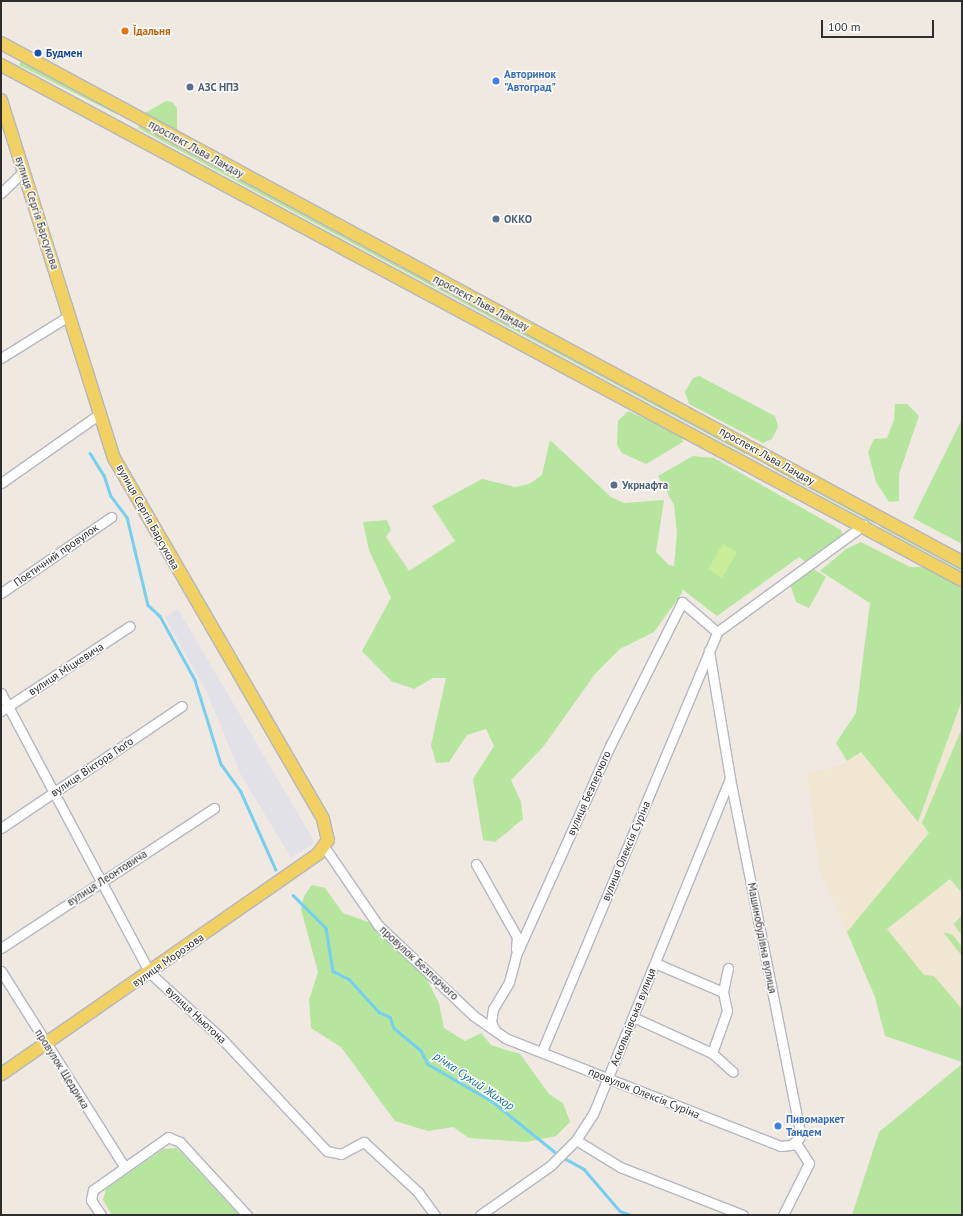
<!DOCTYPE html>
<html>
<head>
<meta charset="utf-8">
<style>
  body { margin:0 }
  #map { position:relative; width:963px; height:1216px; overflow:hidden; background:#efe9e1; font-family:"PT Sans",sans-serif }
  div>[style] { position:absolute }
  .industrial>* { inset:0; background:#e3e1e8 }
  .education>* { inset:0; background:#f0e6d1 }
  .green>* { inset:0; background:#b6e59e }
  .pitch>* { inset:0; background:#c9ec9a }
  .stream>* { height:2.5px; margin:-1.25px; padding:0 1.25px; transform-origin:1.25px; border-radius:1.25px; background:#75cff0 }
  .roads { filter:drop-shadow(1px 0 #b4b7c1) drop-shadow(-1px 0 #b4b7c1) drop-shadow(0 1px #b4b7c1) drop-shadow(0 -1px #b4b7c1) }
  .minor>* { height:9px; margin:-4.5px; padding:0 4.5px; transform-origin:4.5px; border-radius:4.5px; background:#fff }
  .major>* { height:12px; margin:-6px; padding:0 6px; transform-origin:6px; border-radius:6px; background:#f2d163 }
  .dots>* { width:11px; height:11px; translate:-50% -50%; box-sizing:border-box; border:2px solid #fff; border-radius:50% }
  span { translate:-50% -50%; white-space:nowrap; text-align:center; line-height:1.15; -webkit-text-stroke:3px #fff; paint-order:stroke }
  .food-label { font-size:11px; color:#c56008; font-weight:700 }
  .left { translate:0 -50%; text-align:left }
  .transit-label { font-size:11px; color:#164399; font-weight:700 }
  .shop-label { font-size:11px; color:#366cbe; font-weight:700 }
  .service-label { font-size:11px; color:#4e5e75; font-weight:700 }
  .street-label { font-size:11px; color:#2e2e2e }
  .water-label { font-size:12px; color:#0d6fa3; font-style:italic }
  .frame { position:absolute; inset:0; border:2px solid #2e2e2e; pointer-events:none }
  .scale { position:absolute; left:821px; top:20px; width:113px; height:18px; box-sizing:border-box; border:2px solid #2e2e2e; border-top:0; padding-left:5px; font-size:12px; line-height:14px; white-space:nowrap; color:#2e2e2e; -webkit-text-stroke:3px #fff; paint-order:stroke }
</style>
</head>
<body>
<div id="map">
  <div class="industrial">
    <div style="clip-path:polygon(178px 609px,315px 843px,291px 858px,241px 775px,207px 693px,165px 617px)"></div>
  </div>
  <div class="education">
    <div style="clip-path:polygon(962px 700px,962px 1062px,885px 1036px,875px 997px,819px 869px,807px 773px,842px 765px,861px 752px,918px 822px)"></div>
  </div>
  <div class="green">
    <div style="clip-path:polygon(21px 61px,115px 111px,118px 115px,19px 65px)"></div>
    <div style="clip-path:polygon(166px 101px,172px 102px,177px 108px,177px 133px,145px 113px)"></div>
    <div style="clip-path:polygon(140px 125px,747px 451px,745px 454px,225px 175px,138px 128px)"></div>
    <div style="clip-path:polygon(699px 376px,775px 416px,778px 427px,772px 439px,763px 443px,689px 404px,685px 392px,693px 378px)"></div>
    <div style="clip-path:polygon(895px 404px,907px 404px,919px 416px,899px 474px,899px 501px,889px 502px,876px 482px,868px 452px,874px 439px,887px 438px,894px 420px)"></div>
    <div style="clip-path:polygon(628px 411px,681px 435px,683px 442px,646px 464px,622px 453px,617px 445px,618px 421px)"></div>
    <div style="clip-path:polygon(962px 419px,962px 544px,913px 518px)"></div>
    <div style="clip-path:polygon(550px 440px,611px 497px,624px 503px,664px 500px,656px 552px,669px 565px,674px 566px,677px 533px,674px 505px,658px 476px,693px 456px,714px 458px,841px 530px,843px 540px,808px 564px,799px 557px,717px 616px,682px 589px,682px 593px,654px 632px,620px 649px,595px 674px,543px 747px,511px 780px,521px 802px,523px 819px,495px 842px,483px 840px,473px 779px,494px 746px,486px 729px,467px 735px,449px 762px,436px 763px,431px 745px,446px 678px,433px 678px,414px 689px,391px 681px,362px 651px,391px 598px,369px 550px,363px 522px,387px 520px,391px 530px,386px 537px,409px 571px,455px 541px,432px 506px,482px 479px,515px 487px,529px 484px,542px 475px)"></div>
    <div style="clip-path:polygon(773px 466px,877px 521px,875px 524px,773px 469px)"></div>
    <div style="clip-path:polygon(881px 524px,962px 566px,962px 571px,880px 527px)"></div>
    <div style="clip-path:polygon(861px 542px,910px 567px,926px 567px,962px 587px,962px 700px,918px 822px,861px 752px,847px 761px,836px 743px,856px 713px,870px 603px,820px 571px,846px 549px)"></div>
    <div style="clip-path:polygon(812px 568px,826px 577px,809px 608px,796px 602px,790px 584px)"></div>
    <div style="clip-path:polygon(962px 728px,962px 893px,950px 879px,887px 929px,924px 975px,934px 976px,962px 1009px,962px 1062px,885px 1036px,875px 997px,847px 932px,929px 833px,922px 823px)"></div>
    <div style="clip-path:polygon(312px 885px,325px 888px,343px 913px,374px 924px,423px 972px,439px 1003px,444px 1028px,465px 1041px,481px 1033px,491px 1045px,520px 1054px,549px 1094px,563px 1103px,570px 1122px,556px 1136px,527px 1142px,469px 1138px,453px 1127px,428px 1131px,395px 1121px,341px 1047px,311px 1028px,309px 1000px,318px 972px,301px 909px,304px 896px)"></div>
    <div style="clip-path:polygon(962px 915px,962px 936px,954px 924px)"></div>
    <div style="clip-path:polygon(943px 932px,953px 935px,962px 947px,962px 956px)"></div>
    <div style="clip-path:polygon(962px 1064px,962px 1215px,852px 1215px,879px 1132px)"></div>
    <div style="clip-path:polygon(177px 1148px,239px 1215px,112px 1215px,103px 1200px,106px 1189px,163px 1149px)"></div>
  </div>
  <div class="pitch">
    <div style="clip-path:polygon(723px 544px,737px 552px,722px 578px,708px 569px)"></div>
  </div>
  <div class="stream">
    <div style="left:90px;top:453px;width:26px;rotate:58deg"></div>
    <div style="left:104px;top:475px;width:22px;rotate:72deg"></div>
    <div style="left:111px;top:496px;width:26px;rotate:53deg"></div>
    <div style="left:127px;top:517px;width:90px;rotate:76.6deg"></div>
    <div style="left:148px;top:605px;width:16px;rotate:43deg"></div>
    <div style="left:160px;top:616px;width:73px;rotate:61.3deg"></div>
    <div style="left:195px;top:680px;width:88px;rotate:72.8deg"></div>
    <div style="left:221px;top:764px;width:34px;rotate:54deg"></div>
    <div style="left:241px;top:792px;width:85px;rotate:65.8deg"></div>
    <div style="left:293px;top:895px;width:47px;rotate:45deg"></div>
    <div style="left:326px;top:928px;width:44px;rotate:80.8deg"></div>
    <div style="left:333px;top:971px;width:18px;rotate:27deg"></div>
    <div style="left:349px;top:979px;width:45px;rotate:47.7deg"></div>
    <div style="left:379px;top:1012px;width:12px;rotate:24deg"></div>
    <div style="left:390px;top:1017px;width:12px;rotate:70deg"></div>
    <div style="left:394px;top:1028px;width:35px;rotate:40deg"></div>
    <div style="left:421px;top:1051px;width:15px;rotate:62deg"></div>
    <div style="left:428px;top:1064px;width:75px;rotate:30.3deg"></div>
    <div style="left:493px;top:1102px;width:80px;rotate:38.9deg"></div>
    <div style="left:566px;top:1159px;width:21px;rotate:29deg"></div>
    <div style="left:584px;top:1169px;width:55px;rotate:49.4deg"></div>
    <div style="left:620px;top:1211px;width:12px;rotate:20deg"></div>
  </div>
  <div class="roads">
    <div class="minor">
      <div style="left:1px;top:193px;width:30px;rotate:-44deg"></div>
      <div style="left:1px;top:358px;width:81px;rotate:-31.9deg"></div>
      <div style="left:1px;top:483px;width:122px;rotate:-35deg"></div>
      <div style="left:1px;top:593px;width:134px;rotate:-34.6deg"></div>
      <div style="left:1px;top:693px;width:317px;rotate:62deg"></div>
      <div style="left:150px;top:973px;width:99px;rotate:42.5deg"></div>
      <div style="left:223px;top:1040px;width:152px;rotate:46.9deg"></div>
      <div style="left:327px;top:1151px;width:14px;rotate:12deg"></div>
      <div style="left:341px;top:1154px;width:26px;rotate:-28deg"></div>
      <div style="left:364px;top:1142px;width:74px;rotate:42.8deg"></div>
      <div style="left:418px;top:1192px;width:29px;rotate:54deg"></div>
      <div style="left:1px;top:711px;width:154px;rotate:-33.4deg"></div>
      <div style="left:1px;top:828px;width:218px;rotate:-34deg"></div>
      <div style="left:325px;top:848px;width:93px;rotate:55.5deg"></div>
      <div style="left:378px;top:925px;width:132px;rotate:43.5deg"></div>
      <div style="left:474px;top:1016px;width:38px;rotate:35deg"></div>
      <div style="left:505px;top:1038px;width:295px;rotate:21.4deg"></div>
      <div style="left:780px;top:1146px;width:11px;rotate:-5deg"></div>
      <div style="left:791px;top:1145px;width:11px;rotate:-41deg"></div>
      <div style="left:799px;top:1138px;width:6px;rotate:-81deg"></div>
      <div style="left:800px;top:1132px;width:361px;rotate:-101.2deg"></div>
      <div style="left:730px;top:778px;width:129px;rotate:-99.4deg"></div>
      <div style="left:476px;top:864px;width:84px;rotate:60.7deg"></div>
      <div style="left:517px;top:937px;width:12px;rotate:95deg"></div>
      <div style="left:1px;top:948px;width:255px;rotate:-33.3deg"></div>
      <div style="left:655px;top:963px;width:74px;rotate:23.1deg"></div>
      <div style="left:728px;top:968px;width:25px;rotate:102deg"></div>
      <div style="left:723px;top:992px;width:19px;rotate:78deg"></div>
      <div style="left:727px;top:1011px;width:45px;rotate:109.7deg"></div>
      <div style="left:712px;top:1053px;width:28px;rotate:42deg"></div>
      <div style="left:1px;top:971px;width:231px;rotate:57.8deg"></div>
      <div style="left:633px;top:1017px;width:87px;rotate:24.5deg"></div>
      <div style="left:495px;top:1030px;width:9px;rotate:-117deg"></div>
      <div style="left:491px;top:1022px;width:13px;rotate:-81deg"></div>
      <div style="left:493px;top:1009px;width:31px;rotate:-59deg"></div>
      <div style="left:509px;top:982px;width:28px;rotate:-75deg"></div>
      <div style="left:516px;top:955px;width:231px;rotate:-65.8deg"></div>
      <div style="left:611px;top:744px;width:159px;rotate:-63.4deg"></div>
      <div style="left:682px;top:602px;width:46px;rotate:40.6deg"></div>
      <div style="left:542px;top:1051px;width:454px;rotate:-67.3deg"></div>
      <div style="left:717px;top:632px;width:182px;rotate:-36.1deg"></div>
      <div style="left:576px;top:1140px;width:52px;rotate:31.5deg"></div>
      <div style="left:620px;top:1167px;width:132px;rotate:21.3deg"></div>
      <div style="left:101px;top:1215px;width:18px;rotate:-124deg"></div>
      <div style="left:91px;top:1200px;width:10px;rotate:-79deg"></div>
      <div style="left:93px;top:1190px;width:92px;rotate:-35.2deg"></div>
      <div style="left:168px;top:1137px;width:13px;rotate:23deg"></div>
      <div style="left:180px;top:1142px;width:99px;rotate:47.5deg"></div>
      <div style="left:480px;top:1215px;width:85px;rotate:-35deg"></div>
      <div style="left:550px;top:1166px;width:37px;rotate:-45deg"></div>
      <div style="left:576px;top:1140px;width:31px;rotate:-57deg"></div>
      <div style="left:593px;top:1114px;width:363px;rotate:-67.8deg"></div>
      <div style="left:783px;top:1215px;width:58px;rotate:-63.4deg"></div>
      <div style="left:809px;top:1163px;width:24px;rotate:-123deg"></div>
    </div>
    <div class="major">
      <div style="left:1px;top:43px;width:1092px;rotate:28.37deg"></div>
      <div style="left:1px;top:65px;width:1090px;rotate:28.19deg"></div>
      <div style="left:1px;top:100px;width:375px;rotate:72.5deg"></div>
      <div style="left:114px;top:458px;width:417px;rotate:59.9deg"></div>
      <div style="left:323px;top:819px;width:22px;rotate:77deg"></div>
      <div style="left:328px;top:840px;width:17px;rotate:126deg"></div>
      <div style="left:318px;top:854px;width:386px;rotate:145.2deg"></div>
    </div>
  </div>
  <div class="dots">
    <div style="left:125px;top:31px;background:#e8710a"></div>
    <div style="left:38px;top:53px;background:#1a4fb4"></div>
    <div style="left:496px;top:81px;background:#3f7fe0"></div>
    <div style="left:190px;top:87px;background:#5c6f8a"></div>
    <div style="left:496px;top:219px;background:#5c6f8a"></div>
    <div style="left:614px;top:485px;background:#5c6f8a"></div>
    <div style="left:778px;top:1126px;background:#3f7fe0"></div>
  </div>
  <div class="food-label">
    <span class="left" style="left:133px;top:31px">Їдальня</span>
  </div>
  <div class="transit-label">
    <span class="left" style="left:46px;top:53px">Будмен</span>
  </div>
  <div class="shop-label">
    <span class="left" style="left:504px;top:81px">Авторинок<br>"Автоград"</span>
    <span class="left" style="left:786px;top:1126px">Пивомаркет<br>Тандем</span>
  </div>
  <div class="service-label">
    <span class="left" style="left:198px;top:87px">АЗС НПЗ</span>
    <span class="left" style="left:504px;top:219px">ОККО</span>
    <span class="left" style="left:622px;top:485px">Укрнафта</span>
  </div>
  <div class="street-label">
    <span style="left:196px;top:149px;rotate:29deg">проспект Льва Ландау</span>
    <span style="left:37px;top:213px;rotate:72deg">вулиця Сергія Барсукова</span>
    <span style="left:481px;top:303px;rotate:28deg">проспект Льва Ландау</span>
    <span style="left:767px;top:456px;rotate:29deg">проспект Льва Ландау</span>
    <span style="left:148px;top:517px;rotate:61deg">вулиця Сергія Барсукова</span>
    <span style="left:56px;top:555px;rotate:-35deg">Поетичний провулок</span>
    <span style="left:66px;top:669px;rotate:-33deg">вулиця Міцкевича</span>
    <span style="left:92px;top:767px;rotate:-34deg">вулиця Віктора Гюґо</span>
    <span style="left:589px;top:793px;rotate:-66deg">вулиця Безперчого</span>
    <span style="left:626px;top:851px;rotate:-67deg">вулиця Олексія Суріна</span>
    <span style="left:107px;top:878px;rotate:-33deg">вулиця Леонтовича</span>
    <span style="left:762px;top:938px;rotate:79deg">Машинобудівна вулиця</span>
    <span style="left:168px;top:960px;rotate:-35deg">вулиця Морозова</span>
    <span style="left:419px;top:963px;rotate:43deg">провулок Безперчого</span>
    <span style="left:196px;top:1015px;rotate:43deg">вулиця Ньютона</span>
    <span style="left:633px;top:1017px;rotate:-68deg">Аскольдівська вулиця</span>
    <span style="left:62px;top:1069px;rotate:58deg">провулок Щедрика</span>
    <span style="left:644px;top:1093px;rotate:22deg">провулок Олексія Суріна</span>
  </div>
  <div class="water-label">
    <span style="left:474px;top:1081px;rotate:34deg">річка Сухий Жихор</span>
  </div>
  <div class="frame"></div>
  <div class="scale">100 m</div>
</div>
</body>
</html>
